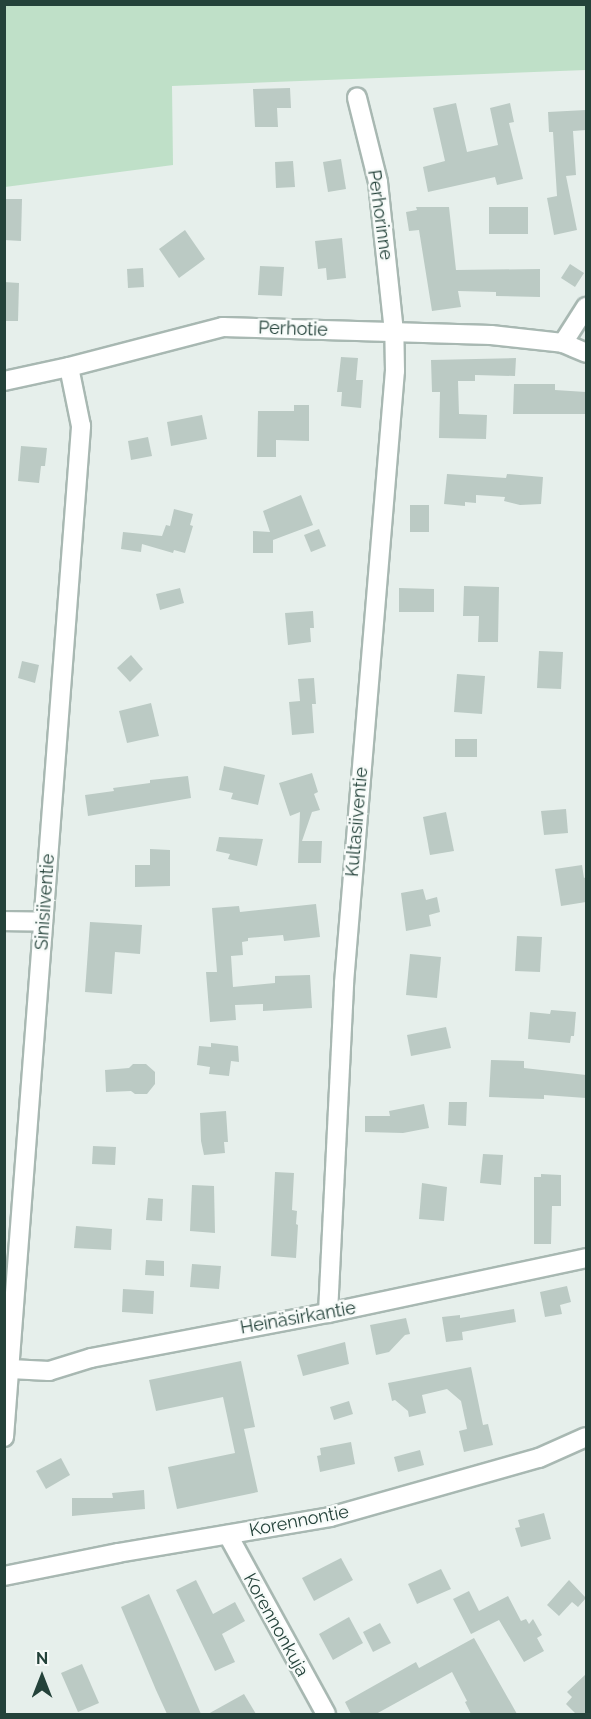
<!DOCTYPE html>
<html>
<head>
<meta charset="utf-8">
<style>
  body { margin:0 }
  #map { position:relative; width:591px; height:1719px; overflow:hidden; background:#e6efeb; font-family:Raleway,sans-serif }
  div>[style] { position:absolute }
  .green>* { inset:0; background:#bfe0c8 }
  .building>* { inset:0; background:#bbcac4 }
  .roads { filter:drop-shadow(2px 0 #a8b8b2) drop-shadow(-2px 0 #a8b8b2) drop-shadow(0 2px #a8b8b2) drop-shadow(0 -2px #a8b8b2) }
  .minor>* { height:18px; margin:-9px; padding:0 9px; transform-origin:9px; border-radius:9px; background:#fff }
  .tertiary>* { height:18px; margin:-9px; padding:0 9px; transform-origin:9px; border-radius:9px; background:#fff }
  span { translate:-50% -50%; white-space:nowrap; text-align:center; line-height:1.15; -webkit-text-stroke:4.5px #f7fbf9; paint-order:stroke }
  .street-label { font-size:18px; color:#24423a }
  .frame { position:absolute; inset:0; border:6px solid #24423a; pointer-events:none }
  .north { position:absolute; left:12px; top:1647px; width:60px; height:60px; -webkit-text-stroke:4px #f7fbf9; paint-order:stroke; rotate:0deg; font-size:16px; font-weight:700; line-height:24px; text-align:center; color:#24423a }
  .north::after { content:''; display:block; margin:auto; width:21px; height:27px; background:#24423a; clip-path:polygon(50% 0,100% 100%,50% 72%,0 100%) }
</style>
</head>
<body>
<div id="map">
  <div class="green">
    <div style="clip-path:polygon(4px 5px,586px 5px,586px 70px,172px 86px,173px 165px,5px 187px)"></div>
  </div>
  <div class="building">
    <div style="clip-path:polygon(290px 88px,291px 108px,277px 108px,278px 127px,255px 127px,253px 89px)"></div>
    <div style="clip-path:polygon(456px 103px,467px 152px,498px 145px,490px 108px,510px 103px,514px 122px,509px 123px,523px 179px,497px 185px,495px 177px,428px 192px,423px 167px,445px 161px,433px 108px)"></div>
    <div style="clip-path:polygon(586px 110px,586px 130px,573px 131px,576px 175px,566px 176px,577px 230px,554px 235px,547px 198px,557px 196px,553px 132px,549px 132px,548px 112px)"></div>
    <div style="clip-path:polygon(341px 159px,346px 189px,328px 192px,323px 162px)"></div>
    <div style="clip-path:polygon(293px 161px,295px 187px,276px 188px,275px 162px)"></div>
    <div style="clip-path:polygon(5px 199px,22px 199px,21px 241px,4px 240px)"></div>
    <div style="clip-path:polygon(416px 207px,449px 207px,456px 270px,540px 269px,540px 297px,496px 296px,496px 292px,458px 291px,461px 307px,432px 311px,419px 230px,409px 231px,406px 212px,417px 210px)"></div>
    <div style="clip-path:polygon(489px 207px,528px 207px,528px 234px,489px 234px)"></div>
    <div style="clip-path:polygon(185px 230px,205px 259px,179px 278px,159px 249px)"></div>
    <div style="clip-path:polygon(342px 238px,346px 278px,327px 280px,326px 268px,318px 269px,315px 241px)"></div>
    <div style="clip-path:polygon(570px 264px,584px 273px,575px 287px,561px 278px)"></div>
    <div style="clip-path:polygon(260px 266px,284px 267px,282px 296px,258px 295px)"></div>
    <div style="clip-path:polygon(143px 268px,144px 287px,128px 288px,127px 269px)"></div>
    <div style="clip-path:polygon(4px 282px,19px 283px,18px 321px,4px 321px)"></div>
    <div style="clip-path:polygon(341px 357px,358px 358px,356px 380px,363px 380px,361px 408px,341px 406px,342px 392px,337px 392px)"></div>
    <div style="clip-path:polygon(516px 358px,515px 376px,475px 375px,475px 381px,458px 381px,459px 414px,487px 415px,486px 439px,439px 438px,440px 392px,432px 392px,431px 360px)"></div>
    <div style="clip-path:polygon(514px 384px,555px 384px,555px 390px,586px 392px,586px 414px,513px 414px)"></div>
    <div style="clip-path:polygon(294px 405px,309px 405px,309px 441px,276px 440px,276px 457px,257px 457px,258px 411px,294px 411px)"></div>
    <div style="clip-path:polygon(202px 415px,207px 439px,171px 446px,167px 422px)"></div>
    <div style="clip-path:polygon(148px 437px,152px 456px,131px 460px,128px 441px)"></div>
    <div style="clip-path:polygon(21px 446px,47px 448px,45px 466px,41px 466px,39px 483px,18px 481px)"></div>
    <div style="clip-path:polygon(447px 474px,506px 478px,507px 474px,543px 477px,541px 504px,520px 505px,504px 501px,505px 497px,476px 495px,476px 503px,465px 502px,465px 506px,444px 504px)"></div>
    <div style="clip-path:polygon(301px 495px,313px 525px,273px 540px,273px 553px,253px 553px,253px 531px,270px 532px,263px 511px)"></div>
    <div style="clip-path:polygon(410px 505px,429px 505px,429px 532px,410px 532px)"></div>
    <div style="clip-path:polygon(174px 509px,193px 514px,190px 525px,193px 526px,185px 553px,174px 550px,173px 553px,142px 544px,141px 552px,121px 549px,123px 532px,162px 536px,166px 525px,170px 526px)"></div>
    <div style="clip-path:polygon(319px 529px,326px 546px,311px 552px,304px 535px)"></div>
    <div style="clip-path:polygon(464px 586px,499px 587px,498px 642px,478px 642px,479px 616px,463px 616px)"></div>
    <div style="clip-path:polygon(180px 588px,184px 603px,160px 610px,156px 594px)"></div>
    <div style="clip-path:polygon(399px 588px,434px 589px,434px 612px,399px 612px)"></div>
    <div style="clip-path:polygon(313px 611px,314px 628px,310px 628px,311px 642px,288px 645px,285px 613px)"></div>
    <div style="clip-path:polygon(539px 651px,563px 652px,561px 689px,537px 688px)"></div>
    <div style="clip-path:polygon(131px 655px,143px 669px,130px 682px,117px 668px)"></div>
    <div style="clip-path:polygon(22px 661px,39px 665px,35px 683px,18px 678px)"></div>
    <div style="clip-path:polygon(457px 674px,485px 676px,482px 714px,454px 712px)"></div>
    <div style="clip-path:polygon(314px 678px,316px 704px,312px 704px,314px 733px,292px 735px,289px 702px,300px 701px,298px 679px)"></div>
    <div style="clip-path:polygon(151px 703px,159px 736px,127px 743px,119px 711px)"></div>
    <div style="clip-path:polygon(455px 739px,477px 739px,477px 757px,455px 757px)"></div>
    <div style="clip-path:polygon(224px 766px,265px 775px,258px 805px,231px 799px,233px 793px,219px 790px)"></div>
    <div style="clip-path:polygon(312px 773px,318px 792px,314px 794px,320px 810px,312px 812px,302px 841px,322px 841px,321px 863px,298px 863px,300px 812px,290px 816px,279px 783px)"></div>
    <div style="clip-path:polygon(188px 776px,191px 798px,88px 816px,85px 795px,114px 791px,113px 788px,150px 783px,150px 780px)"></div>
    <div style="clip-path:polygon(566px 809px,568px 833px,544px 835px,541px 811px)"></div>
    <div style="clip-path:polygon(446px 812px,454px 851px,430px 855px,423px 817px)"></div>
    <div style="clip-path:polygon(219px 837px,263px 839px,257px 866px,228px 859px,230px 854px,216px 851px)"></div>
    <div style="clip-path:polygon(150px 849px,170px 850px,170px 886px,135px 887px,135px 865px,150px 865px)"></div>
    <div style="clip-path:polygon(582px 865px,584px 878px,586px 877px,586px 902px,561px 906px,555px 869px)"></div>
    <div style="clip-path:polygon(423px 889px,426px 900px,437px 897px,440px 912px,429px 915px,431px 926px,406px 931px,401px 893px)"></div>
    <div style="clip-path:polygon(316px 904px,320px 937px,284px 941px,283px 935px,248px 938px,248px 941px,242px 942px,243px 955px,231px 956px,233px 987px,275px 983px,275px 976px,310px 975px,312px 1008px,263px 1011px,263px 1004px,235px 1005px,236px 1020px,210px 1022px,206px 972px,217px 972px,212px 908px,239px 906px,240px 912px)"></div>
    <div style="clip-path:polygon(90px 922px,142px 925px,140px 954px,115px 952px,112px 994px,85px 992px)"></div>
    <div style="clip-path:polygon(517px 936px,542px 937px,540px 972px,515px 971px)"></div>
    <div style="clip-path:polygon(410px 954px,441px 957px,437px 998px,406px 995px)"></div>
    <div style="clip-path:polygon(551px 1010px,576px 1012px,574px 1036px,571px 1036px,570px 1043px,528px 1039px,530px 1012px,550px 1014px)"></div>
    <div style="clip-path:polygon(446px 1027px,451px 1048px,411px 1056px,407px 1035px)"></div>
    <div style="clip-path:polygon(211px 1043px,238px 1046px,239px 1062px,231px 1061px,229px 1076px,209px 1074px,210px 1067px,197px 1065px,199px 1046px,211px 1047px)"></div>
    <div style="clip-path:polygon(491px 1060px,524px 1061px,524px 1068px,586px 1075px,586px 1098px,544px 1095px,544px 1099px,489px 1097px)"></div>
    <div style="clip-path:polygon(133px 1064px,146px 1064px,155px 1072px,155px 1084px,147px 1094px,135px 1094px,131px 1091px,106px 1092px,105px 1070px,129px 1068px)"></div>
    <div style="clip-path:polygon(449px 1102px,467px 1102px,466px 1126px,448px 1125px)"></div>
    <div style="clip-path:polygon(424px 1104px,429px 1128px,403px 1133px,365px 1132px,365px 1116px,390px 1116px,389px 1111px)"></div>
    <div style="clip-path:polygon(226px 1111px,228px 1142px,224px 1142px,225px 1153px,204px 1155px,201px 1141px,200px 1113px)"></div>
    <div style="clip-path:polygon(93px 1146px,116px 1147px,115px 1165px,92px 1164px)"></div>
    <div style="clip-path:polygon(483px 1154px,503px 1155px,501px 1185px,480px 1183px)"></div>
    <div style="clip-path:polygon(275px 1172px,294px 1173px,292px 1210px,297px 1211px,296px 1224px,298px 1225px,296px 1258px,271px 1256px)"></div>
    <div style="clip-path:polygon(541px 1174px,561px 1175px,561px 1206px,552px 1206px,551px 1244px,534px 1244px,534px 1177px,541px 1177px)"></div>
    <div style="clip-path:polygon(422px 1183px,447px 1187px,444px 1221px,419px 1219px)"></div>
    <div style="clip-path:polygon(192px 1185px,214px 1186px,215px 1233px,190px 1231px)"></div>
    <div style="clip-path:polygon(148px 1198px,163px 1199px,162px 1221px,146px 1220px)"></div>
    <div style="clip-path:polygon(76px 1226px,112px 1229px,111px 1250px,74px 1248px)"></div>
    <div style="clip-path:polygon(146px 1260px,164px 1261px,164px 1276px,145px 1275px)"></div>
    <div style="clip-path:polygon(192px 1264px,221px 1266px,219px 1289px,190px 1287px)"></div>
    <div style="clip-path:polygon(567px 1286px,571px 1302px,560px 1305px,562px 1314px,545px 1317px,540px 1292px)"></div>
    <div style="clip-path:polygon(123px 1289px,154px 1291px,153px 1314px,122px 1312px)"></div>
    <div style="clip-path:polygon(514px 1309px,516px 1322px,462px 1332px,463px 1340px,446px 1342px,442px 1317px,460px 1315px,460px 1318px)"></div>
    <div style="clip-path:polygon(406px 1318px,410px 1334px,405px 1335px,389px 1352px,376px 1355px,370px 1325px)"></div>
    <div style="clip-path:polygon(345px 1342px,349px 1364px,303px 1376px,297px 1355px)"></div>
    <div style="clip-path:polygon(241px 1361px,255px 1427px,244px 1429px,258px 1492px,177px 1509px,168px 1467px,235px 1453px,223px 1397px,156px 1411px,149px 1380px)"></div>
    <div style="clip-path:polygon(471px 1367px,483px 1425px,488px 1424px,493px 1445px,464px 1452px,459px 1431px,467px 1429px,461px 1401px,447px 1389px,422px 1395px,426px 1413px,409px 1417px,408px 1411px,395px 1400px,392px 1401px,388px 1383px)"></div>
    <div style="clip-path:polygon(349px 1401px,353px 1414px,334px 1420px,330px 1407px)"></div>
    <div style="clip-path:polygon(351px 1442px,355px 1464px,320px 1472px,317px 1456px,321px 1455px,320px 1448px)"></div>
    <div style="clip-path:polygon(420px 1450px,424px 1465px,398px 1472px,394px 1457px)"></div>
    <div style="clip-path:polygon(61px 1458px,70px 1475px,46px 1489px,36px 1471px)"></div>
    <div style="clip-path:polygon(144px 1490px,145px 1509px,72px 1516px,72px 1498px,113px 1498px,112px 1493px)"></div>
    <div style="clip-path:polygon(544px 1513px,551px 1539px,521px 1547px,515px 1528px,520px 1527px,518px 1520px)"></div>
    <div style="clip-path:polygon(341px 1558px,353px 1580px,314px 1601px,302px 1578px)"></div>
    <div style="clip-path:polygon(441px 1569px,451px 1589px,417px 1604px,408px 1584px)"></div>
    <div style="clip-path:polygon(196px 1580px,213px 1614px,235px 1602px,245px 1621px,222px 1634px,235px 1662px,215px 1671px,176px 1590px)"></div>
    <div style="clip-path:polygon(569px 1580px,586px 1598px,578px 1607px,572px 1602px,559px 1616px,547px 1605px)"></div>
    <div style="clip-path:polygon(469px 1591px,479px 1611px,508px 1596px,521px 1621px,526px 1619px,529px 1624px,533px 1619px,542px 1635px,537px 1638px,544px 1651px,524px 1662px,499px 1620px,471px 1634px,453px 1599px)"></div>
    <div style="clip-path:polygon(149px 1594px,167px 1635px,201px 1714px,167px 1714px,156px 1690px,121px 1607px)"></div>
    <div style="clip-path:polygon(349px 1617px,363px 1643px,333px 1660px,319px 1634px)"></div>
    <div style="clip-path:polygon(380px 1623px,391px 1643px,373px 1652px,363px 1632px)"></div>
    <div style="clip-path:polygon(474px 1638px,517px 1714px,471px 1714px,465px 1702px,467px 1701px,452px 1672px,376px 1714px,351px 1714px,345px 1702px,416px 1662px,419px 1668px)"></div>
    <div style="clip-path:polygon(82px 1664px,99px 1703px,78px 1712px,61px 1673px)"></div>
    <div style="clip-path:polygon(586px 1674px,586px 1714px,576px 1714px,566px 1704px,572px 1697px,567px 1692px)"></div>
    <div style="clip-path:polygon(244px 1694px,256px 1714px,208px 1714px)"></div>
  </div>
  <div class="roads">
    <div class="minor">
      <div style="left:563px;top:343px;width:43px;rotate:-57.4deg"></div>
      <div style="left:4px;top:921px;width:39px;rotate:1deg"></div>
      <div style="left:328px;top:1313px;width:330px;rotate:-87.2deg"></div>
      <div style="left:344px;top:983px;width:614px;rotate:-85.24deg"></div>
      <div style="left:395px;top:371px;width:39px;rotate:-91deg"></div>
      <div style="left:394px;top:332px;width:151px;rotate:-96.1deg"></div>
      <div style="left:378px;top:182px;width:87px;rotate:-104deg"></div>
      <div style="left:10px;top:1369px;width:39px;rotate:3deg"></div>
      <div style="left:49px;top:1371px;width:44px;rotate:-17.2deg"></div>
      <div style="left:91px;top:1358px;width:241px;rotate:-10.8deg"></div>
      <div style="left:328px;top:1313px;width:264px;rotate:-12deg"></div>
      <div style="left:4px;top:1437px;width:1014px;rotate:-85.64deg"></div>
      <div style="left:81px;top:426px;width:60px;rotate:-101.5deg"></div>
      <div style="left:228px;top:1535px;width:204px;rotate:61.3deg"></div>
    </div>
    <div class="tertiary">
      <div style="left:4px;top:381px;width:66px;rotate:-12.2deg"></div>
      <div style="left:69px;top:367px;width:159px;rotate:-14.6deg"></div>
      <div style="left:223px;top:327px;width:268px;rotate:1.7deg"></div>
      <div style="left:491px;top:335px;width:72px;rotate:6.3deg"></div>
      <div style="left:563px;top:343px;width:25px;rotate:23deg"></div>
      <div style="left:4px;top:1576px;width:116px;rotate:-11.4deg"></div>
      <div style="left:118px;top:1553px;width:215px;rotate:-9.6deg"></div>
      <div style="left:330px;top:1517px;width:217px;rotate:-15.8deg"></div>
      <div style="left:539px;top:1458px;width:51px;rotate:-24.1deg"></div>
    </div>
  </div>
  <div class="street-label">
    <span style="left:380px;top:215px;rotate:82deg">Perhorinne</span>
    <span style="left:293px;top:329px;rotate:2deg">Perhotie</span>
    <span style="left:357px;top:822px;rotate:-85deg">Kultasiiventie</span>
    <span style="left:45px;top:902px;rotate:-86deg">Sinisiiventie</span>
    <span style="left:298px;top:1318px;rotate:-10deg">Heinäsirkantie</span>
    <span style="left:299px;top:1521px;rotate:-11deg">Korennontie</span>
    <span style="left:276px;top:1625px;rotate:61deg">Korennonkuja</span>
  </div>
  <div class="frame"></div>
  <div class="north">N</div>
</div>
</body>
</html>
